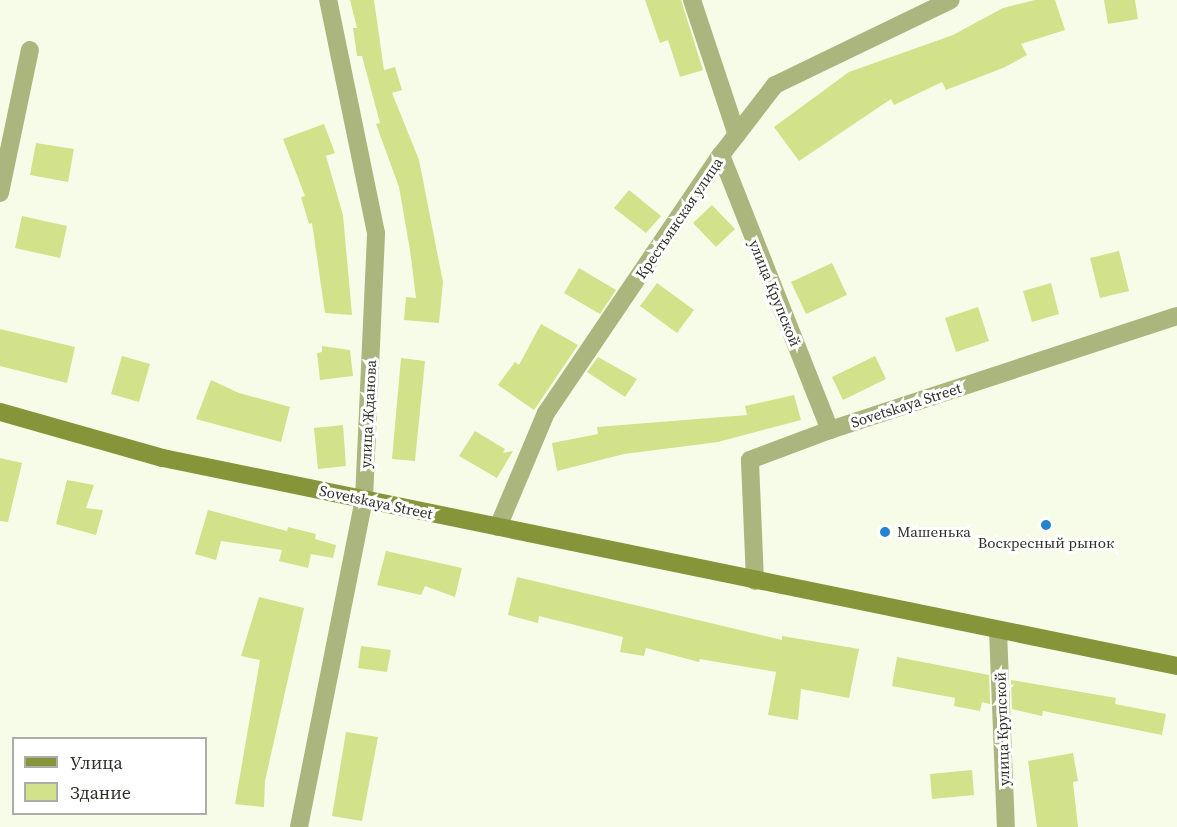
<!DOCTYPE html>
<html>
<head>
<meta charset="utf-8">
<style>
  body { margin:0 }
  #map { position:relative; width:1177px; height:827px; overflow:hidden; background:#f7fce8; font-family:"Source Serif 4",serif }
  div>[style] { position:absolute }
  .building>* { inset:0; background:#d1e28a }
  .street>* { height:18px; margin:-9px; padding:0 9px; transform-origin:9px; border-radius:9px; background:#abb67e }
  .secondary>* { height:18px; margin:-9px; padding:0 9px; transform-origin:9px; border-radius:9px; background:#86953a }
  .dots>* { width:16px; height:16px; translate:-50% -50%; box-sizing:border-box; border:3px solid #fff; border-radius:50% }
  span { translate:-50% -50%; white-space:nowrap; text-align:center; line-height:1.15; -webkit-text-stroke:6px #fff; paint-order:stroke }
  .street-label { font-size:15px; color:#2f3129 }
  .poi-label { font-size:15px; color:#2f3129 }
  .left { translate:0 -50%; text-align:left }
  .legend { position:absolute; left:12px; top:737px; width:195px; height:78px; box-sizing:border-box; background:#fff; border:2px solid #acada9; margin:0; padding:8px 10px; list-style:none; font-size:18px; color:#2f3129 }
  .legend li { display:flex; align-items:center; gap:12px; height:30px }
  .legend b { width:30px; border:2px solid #acada9 }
</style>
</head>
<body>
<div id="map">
  <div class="building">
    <div style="clip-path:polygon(350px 0,374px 0,384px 70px,395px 67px,402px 90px,392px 93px,419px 160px,443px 282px,439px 323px,404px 320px,406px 297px,416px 298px,410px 250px,399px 187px,376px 124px,380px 123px,362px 56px,357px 56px,353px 28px,357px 28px)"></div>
    <div style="clip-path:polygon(645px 0,681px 0,703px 70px,680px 77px,668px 40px,660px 43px)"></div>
    <div style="clip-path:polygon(1035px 0,1055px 0,1065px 30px,1021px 44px,1027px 55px,1003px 68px,946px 90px,942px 82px,894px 105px,891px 99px,799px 161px,774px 127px,849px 72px,953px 35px,1003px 8px)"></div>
    <div style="clip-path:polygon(1104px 0,1135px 0,1138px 19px,1108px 24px)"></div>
    <div style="clip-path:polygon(324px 124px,335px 153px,326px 156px,343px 215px,352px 315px,325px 313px,312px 223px,309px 224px,301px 197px,305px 196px,283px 139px)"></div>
    <div style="clip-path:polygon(36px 143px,74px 149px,68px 182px,30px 175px)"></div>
    <div style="clip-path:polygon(629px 190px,661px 216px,646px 233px,614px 208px)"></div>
    <div style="clip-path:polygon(712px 205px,735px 229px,716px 247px,693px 223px)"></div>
    <div style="clip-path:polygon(22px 216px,67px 226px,60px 258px,15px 248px)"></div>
    <div style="clip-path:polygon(1119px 251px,1129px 291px,1100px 298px,1090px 258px)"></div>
    <div style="clip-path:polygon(832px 263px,847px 295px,806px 314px,791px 282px)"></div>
    <div style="clip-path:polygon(579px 268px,616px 290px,600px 314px,564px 293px)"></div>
    <div style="clip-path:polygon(657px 283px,694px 310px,677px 333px,640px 306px)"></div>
    <div style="clip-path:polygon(1051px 283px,1059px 314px,1032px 322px,1023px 291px)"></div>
    <div style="clip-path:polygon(978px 307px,989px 341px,956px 352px,945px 318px)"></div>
    <div style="clip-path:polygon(541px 324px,578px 345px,534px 410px,498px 385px,515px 362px,519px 365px)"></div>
    <div style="clip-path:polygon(0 329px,75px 347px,67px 383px,0 366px)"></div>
    <div style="clip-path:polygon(322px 346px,350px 350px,353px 376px,320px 380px,317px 353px,322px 352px)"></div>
    <div style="clip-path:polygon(122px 356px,150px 364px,139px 402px,111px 394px)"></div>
    <div style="clip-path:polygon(875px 356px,886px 379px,843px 400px,832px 377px)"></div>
    <div style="clip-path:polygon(598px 357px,637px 379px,625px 397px,587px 372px)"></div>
    <div style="clip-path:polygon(401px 358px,425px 361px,415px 461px,392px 459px)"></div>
    <div style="clip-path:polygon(211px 380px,239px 393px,290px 407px,281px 442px,196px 419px)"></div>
    <div style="clip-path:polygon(794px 395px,801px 420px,718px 442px,624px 454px,557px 471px,552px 443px,598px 434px,597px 427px,747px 415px,745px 406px)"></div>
    <div style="clip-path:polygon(343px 425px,346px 466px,318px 469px,314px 428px)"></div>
    <div style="clip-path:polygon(475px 431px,505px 449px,503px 453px,513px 451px,497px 478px,459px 456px)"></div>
    <div style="clip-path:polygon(0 458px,22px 463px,8px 522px,0 521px)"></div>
    <div style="clip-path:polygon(67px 480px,94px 485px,86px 508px,103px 510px,96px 535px,56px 524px)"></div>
    <div style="clip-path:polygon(208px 510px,287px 531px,288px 527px,316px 534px,315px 539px,336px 545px,333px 558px,311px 554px,308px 568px,279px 561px,282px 550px,221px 541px,216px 560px,195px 554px)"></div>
    <div style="clip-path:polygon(386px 551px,462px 568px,455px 597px,425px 586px,421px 595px,377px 585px)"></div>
    <div style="clip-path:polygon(517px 577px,782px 640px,782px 636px,859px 649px,849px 698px,801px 689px,798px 720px,768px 715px,776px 672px,700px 659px,699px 662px,646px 648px,644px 656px,620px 652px,623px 637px,539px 616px,538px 623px,508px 615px)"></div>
    <div style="clip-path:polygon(259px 597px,304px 608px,265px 781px,264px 807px,235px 804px,260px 660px,241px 656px)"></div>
    <div style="clip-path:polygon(361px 646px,391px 650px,387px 672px,358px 668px)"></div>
    <div style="clip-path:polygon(897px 657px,989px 675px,990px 704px,982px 702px,980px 711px,954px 706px,955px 698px,892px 686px)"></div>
    <div style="clip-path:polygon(1011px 680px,1116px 698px,1115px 704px,1166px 714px,1162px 735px,1043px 711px,1042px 716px,1012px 709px)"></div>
    <div style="clip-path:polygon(346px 732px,378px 737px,362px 821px,332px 816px)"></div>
    <div style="clip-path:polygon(1073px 753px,1078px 781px,1073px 782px,1078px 827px,1037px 827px,1028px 761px)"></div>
    <div style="clip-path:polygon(972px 770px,974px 795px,932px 799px,930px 774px)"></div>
  </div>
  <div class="street">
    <div style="left:692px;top:0;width:142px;rotate:71.6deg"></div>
    <div style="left:721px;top:155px;width:296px;rotate:68.4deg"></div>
    <div style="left:0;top:193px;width:146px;rotate:-78.2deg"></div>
    <div style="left:498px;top:527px;width:124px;rotate:-67.2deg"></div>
    <div style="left:546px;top:413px;width:312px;rotate:-55.9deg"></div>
    <div style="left:721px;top:155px;width:88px;rotate:-52.4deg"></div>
    <div style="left:775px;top:85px;width:195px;rotate:-25.8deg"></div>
    <div style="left:755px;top:581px;width:121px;rotate:-92.4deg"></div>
    <div style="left:750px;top:460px;width:85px;rotate:-20.6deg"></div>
    <div style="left:830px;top:430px;width:365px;rotate:-18.2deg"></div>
    <div style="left:998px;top:631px;width:196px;rotate:87.7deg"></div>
    <div style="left:299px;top:827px;width:334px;rotate:-78.8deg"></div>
    <div style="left:364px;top:499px;width:266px;rotate:-87.4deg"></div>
    <div style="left:376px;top:233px;width:238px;rotate:-101.6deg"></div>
  </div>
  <div class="secondary">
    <div style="left:0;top:412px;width:169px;rotate:15.8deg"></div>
    <div style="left:163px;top:458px;width:1035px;rotate:11.59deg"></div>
  </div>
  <div class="dots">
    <div style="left:1046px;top:525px;background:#2383cf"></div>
    <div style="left:885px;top:532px;background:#2383cf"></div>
  </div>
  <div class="street-label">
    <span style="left:679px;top:218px;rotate:-56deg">Крестьянская улица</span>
    <span style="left:775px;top:293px;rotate:68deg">улица Крупской</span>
    <span style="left:906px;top:405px;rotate:-18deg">Sovetskaya Street</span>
    <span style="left:368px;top:414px;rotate:-87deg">улица Жданова</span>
    <span style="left:376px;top:502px;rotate:12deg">Sovetskaya Street</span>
    <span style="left:1002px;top:729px;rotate:-92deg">улица Крупской</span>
  </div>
  <div class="poi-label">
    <span class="left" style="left:897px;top:532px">Машенька</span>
    <span style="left:1046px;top:543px">Воскресный рынок</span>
  </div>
  <ul class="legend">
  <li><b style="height:8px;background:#86953a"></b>Улица</li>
  <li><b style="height:16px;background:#d1e28a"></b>Здание</li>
  </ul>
</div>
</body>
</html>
